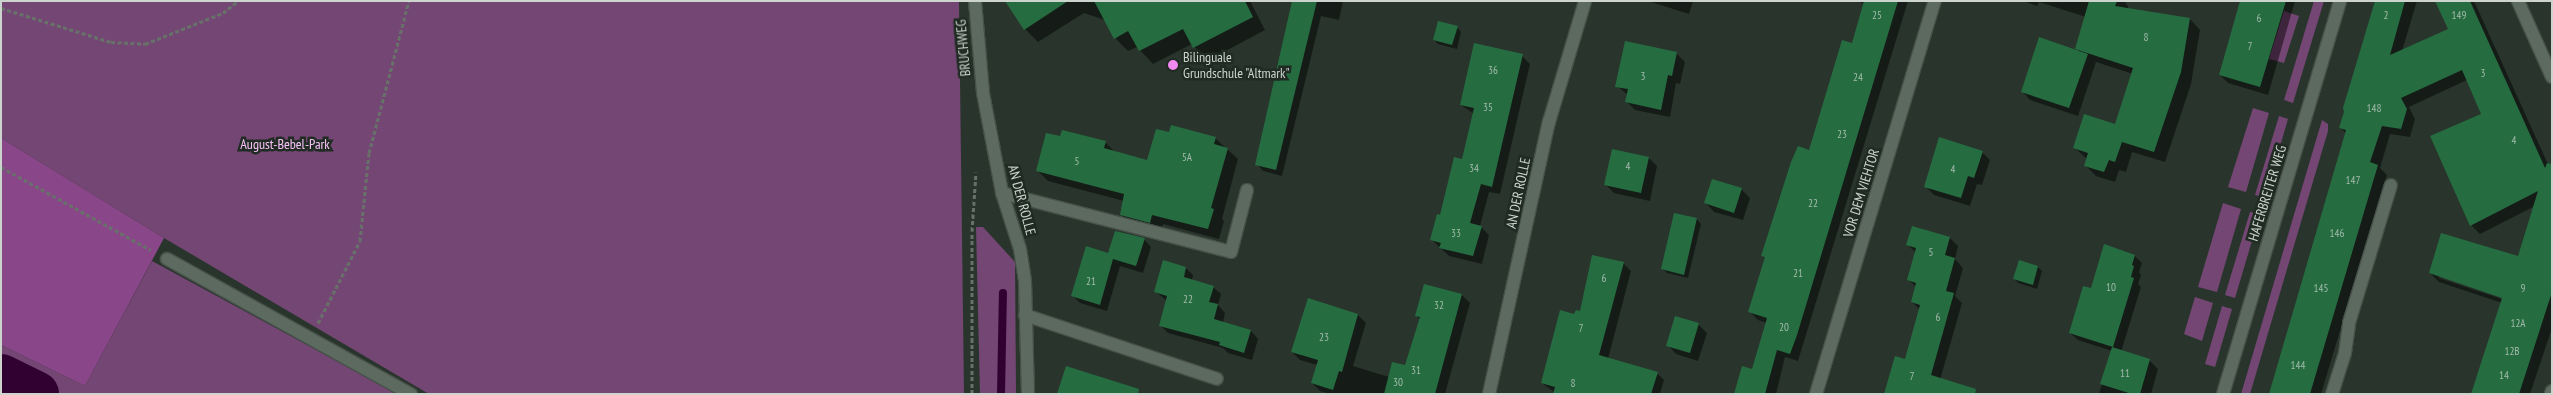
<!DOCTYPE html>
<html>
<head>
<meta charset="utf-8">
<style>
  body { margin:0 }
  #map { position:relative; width:2553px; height:395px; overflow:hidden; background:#29352c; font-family:"PT Sans Narrow",sans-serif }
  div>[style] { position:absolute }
  .green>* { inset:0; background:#744673 }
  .forest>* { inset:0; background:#894789 }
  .shadow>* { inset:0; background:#0007 }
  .stream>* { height:8px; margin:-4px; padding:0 4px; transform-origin:4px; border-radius:4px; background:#310132 }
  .river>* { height:46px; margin:-23px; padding:0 23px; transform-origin:23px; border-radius:23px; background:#310132 }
  .building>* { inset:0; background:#256d41 }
  .path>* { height:3px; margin-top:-1.5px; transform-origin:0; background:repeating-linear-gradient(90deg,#677169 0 4px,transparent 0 6.5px) }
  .roads { filter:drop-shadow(1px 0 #465049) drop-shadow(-1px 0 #465049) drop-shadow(0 1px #465049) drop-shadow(0 -1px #465049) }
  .lane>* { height:12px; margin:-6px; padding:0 6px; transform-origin:6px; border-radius:6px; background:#5c6a5f }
  .street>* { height:12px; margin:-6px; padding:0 6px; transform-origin:6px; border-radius:6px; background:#5c6a5f }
  .secondary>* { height:12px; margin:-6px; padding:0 6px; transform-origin:6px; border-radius:6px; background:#5c6a5f }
  .dots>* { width:14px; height:14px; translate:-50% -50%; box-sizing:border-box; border:2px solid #1f2b23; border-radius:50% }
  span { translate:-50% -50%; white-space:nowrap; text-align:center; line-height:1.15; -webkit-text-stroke:5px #1f2b23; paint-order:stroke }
  .number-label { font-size:11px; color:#a3baab }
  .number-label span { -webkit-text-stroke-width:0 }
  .street-label { font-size:14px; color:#cdd4ce }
  .poi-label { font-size:14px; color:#cdd4ce }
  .left { translate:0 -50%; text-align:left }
  .park-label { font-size:14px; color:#f9c2f8 }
  .frame { position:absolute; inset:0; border:2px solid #cdd4ce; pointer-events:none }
</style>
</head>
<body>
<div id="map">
  <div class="green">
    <div style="clip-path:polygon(1px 1px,959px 1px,964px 394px,429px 394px,164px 238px,1px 138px)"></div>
    <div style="clip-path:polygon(2314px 1px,2324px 1px,2293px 103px,2284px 100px)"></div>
    <div style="clip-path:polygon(2284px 11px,2299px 16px,2284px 63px,2269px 59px)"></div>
    <div style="clip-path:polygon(2253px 108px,2269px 113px,2246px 192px,2228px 187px)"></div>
    <div style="clip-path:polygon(2279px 116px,2288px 119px,2265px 198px,2255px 195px)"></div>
    <div style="clip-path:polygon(2322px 120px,2328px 124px,2328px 131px,2250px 394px,2241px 394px)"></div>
    <div style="clip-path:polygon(2223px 203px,2241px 209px,2217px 292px,2198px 287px)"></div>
    <div style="clip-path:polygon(2250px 212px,2260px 214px,2235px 298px,2225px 295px)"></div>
    <div style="clip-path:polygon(976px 227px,983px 227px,1015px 262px,1016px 394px,980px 394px)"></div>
    <div style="clip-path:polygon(152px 261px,398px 394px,1px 394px,1px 345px,85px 386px)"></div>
    <div style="clip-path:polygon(2195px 297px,2213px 303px,2202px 341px,2184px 334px)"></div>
    <div style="clip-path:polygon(2222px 306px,2232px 309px,2215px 367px,2205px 364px)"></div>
  </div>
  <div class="forest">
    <div style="clip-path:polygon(1px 138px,164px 238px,85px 386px,1px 345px)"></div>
  </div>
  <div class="shadow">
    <div style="clip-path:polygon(1007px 1px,1250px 1px,1265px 30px,1207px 61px,1192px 44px,1153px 64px,1137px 47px,1128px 51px,1115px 38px,1105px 20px,1084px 13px,1038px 42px,1025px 29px)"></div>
    <div style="clip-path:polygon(1294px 1px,1343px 1px,1339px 20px,1321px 16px,1282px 176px,1263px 171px,1257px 164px)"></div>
    <div style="clip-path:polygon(1648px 1px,1693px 1px,1689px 14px)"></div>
    <div style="clip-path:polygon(1856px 1px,1908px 1px,1798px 361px,1785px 357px,1776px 394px,1736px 394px,1753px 371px,1767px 323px,1758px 320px,1750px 312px,1766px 258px,1763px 255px,1810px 151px,1852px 44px,1865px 4px)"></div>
    <div style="clip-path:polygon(2023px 1px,2124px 1px,2128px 6px,2128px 10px,2190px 19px,2200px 30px,2191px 84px,2165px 162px,2132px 152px,2126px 172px,2119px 170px,2115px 182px,2096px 176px,2085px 165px,2087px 159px,2074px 147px,2116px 125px,2133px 74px,2096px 62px,2078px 116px,2030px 100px,2022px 91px,2080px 52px,2077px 49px,2086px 17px,2039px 2px,2037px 6px)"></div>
    <div style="clip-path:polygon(2241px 1px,2295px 1px,2268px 95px,2228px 83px,2220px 75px)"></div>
    <div style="clip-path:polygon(evenodd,2376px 1px,2417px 1px,2402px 51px,2449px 30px,2436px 1px,2474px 1px,2552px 173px,2552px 328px,2530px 394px,2479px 394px,2502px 303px,2439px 282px,2430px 273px,2519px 257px,2535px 206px,2480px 234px,2471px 225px,2482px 115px,2467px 80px,2409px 107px,2415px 119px,2410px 137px,2390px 134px,2380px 168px,2387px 175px,2321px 394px,2270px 394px,2347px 134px,2340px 128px,2376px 1px,2439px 275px,2508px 299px,2508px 301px,2439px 278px,2439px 275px)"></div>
    <div style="clip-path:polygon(1457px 27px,1461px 32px,1457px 49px,1438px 44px,1434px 40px)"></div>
    <div style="clip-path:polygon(1676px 53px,1685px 62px,1680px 84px,1676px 83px,1670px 117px,1635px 110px,1627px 102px,1628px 95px,1617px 86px)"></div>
    <div style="clip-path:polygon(1522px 56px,1530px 64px,1500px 194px,1489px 192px,1480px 226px,1489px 235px,1482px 264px,1449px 256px,1431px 239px,1463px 160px,1474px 114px,1461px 105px)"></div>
    <div style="clip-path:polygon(1170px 134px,1215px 138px,1238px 159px,1222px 219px,1224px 221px,1219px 239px,1163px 224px,1160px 232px,1132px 225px,1122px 215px,1124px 201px,1048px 181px,1037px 170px,1105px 142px,1116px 153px,1148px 162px)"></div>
    <div style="clip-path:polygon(1982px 152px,1990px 160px,1982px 185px,1977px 184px,1970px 206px,1934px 195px,1926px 187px)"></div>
    <div style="clip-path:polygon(1649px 158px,1657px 166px,1650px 201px,1614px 193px,1605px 184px)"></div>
    <div style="clip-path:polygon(1713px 181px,1742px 190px,1750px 198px,1743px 220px,1714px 212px,1706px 203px)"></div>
    <div style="clip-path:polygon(1675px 214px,1697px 219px,1701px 224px,1688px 278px,1667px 273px,1663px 269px)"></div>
    <div style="clip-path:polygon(1913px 228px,1950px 238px,1958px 246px,1955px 259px,1963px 268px,1955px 296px,1962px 303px,1940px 380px,1946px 394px,1906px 360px,1920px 310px,1912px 302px,1916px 287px,1908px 279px,1916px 253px,1908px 245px)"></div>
    <div style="clip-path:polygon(1144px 239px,1151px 247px,1143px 273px,1120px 266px,1107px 311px,1080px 303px,1073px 296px,1109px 254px)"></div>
    <div style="clip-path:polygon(2135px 256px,2142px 263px,2139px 272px,2141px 275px,2138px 284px,2141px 287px,2121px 352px,2150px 361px,2158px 369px,2151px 394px,2099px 394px,2112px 351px,2078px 340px,2070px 333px,2092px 290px)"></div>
    <div style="clip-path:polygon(1623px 263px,1631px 271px,1608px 359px,1657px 373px,1664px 380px,1660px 394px,1554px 394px,1554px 392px,1542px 383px,1575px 316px,1581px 313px)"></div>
    <div style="clip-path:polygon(2038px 267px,2042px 271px,2037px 289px,2018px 283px,2014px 279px)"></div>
    <div style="clip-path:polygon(1186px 268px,1193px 275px,1192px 280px,1213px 287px,1221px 294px,1218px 305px,1225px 313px,1223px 323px,1251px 331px,1258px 339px,1252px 360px,1228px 353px,1223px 348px,1168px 333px,1160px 325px,1167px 301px,1156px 292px)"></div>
    <div style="clip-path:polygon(1425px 285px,1462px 295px,1470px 303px,1445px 394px,1330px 394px,1320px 391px,1312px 383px,1317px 365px,1300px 360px,1292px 352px,1358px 315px,1366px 323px,1353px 366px,1389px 377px,1406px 366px,1420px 319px,1417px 316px)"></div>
    <div style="clip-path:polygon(1698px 324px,1707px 333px,1698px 361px,1676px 354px,1668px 345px)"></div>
  </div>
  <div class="stream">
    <div style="left:1001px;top:394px;width:101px;rotate:-88.9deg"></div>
  </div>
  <div class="river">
    <div style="left:1px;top:377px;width:39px;rotate:26deg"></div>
  </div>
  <div class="building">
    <div style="clip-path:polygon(1005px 1px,1068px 1px,1024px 30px)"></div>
    <div style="clip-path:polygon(1094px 1px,1245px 1px,1253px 17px,1193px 48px,1183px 29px,1139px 51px,1128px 31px,1114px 39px)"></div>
    <div style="clip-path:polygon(1292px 1px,1317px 1px,1276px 170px,1255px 165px)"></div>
    <div style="clip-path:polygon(1864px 1px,1898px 1px,1797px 335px,1790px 354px,1777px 350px,1765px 394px,1734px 394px,1742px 366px,1752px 369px,1767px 318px,1748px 312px,1765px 257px,1761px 256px,1791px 162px,1798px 146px,1809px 150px,1842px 40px,1852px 43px)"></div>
    <div style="clip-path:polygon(2089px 1px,2117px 1px,2115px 6px,2190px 18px,2181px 72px,2154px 152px,2122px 142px,2115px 162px,2109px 160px,2104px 172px,2084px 166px,2088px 153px,2073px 148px,2084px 114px,2115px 124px,2133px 68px,2075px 49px)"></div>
    <div style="clip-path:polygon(2240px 1px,2286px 1px,2260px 87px,2219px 75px)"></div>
    <div style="clip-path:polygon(2375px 1px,2405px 1px,2390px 55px,2448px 29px,2435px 1px,2470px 1px,2545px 168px,2547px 163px,2552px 164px,2552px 292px,2519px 394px,2471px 394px,2502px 298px,2429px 273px,2441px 233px,2518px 256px,2538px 191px,2470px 226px,2430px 136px,2481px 114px,2462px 70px,2401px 98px,2407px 109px,2401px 129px,2382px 126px,2370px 162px,2378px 165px,2310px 394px,2269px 394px,2346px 130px,2339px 128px,2344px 112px,2343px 108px)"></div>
    <div style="clip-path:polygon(1438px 21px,1458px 26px,1452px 45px,1433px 40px)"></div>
    <div style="clip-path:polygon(2039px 37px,2088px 54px,2069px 108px,2021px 92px)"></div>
    <div style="clip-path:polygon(1625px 41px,1677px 52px,1672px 76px,1668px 75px,1661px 110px,1625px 102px,1628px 89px,1615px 87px)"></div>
    <div style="clip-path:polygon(1474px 43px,1523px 54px,1492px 187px,1481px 184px,1470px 223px,1482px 226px,1473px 256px,1439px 248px,1441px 243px,1430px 240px,1437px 214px,1440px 215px,1454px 157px,1462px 159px,1474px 108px,1460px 105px)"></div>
    <div style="clip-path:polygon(1171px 125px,1216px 137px,1214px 144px,1228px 148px,1211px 208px,1214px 209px,1208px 229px,1152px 215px,1150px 223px,1120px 215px,1124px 194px,1036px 171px,1046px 133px,1060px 136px,1062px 130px,1106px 141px,1104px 148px,1147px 160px,1156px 129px,1169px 132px)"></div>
    <div style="clip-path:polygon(1939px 137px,1983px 151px,1974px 178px,1968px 176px,1961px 198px,1924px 187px)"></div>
    <div style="clip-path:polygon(1612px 149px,1649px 157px,1641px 193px,1604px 185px)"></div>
    <div style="clip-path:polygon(1712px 179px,1742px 188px,1734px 213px,1704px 203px)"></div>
    <div style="clip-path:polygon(1674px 213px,1697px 218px,1684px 275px,1661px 269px)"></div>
    <div style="clip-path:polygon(1912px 226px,1950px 237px,1945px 255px,1955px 258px,1946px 291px,1954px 293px,1931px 375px,1976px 389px,1975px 394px,1884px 394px,1895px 356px,1905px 359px,1920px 305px,1911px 302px,1916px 283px,1907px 280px,1916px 248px,1906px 245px)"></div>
    <div style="clip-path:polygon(1115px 231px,1145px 238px,1136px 266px,1113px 259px,1100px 305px,1071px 296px,1086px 246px,1108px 253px)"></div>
    <div style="clip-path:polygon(2104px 244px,2135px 255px,2132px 265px,2134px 266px,2131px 277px,2134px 278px,2113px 347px,2069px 333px,2083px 286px,2091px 288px)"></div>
    <div style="clip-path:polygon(1592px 255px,1624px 262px,1599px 355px,1658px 372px,1651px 394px,1553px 394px,1555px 387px,1541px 383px,1560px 310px,1574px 314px,1576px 310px,1580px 311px)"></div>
    <div style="clip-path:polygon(1163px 260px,1186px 267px,1184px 277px,1214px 286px,1209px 302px,1218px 304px,1214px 319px,1251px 330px,1244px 353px,1219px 345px,1220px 342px,1159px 326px,1167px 296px,1154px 292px)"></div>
    <div style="clip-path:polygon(2019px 260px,2038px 266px,2033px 285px,2013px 279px)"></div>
    <div style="clip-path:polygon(1424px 284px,1462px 294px,1435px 394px,1384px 394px,1392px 362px,1405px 365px,1420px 317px,1415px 316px)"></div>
    <div style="clip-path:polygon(1308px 298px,1358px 314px,1342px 372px,1339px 371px,1333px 390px,1311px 383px,1318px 360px,1291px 352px)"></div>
    <div style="clip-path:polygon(1675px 316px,1699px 323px,1690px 353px,1666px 346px)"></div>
    <div style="clip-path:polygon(2112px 347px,2150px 359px,2140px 394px,2132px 394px,2100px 384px)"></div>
    <div style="clip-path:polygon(1066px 366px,1139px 389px,1138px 394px,1057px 394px)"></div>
  </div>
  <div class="path">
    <div style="left:1px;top:8px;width:115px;rotate:17.2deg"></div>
    <div style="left:111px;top:42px;width:34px;rotate:3deg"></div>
    <div style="left:145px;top:44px;width:84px;rotate:-21.7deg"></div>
    <div style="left:223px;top:13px;width:19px;rotate:-39deg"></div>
    <div style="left:1px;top:167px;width:171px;rotate:29deg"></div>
    <div style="left:318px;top:323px;width:92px;rotate:-62.9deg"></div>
    <div style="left:360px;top:241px;width:88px;rotate:-84.2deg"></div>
    <div style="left:369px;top:153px;width:157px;rotate:-75.3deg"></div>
    <div style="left:972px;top:394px;width:163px;rotate:-90deg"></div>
    <div style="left:972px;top:231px;width:59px;rotate:-86.1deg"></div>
  </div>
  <div class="roads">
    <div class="lane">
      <div style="left:1002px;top:193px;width:236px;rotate:14.4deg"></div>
      <div style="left:1231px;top:252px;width:64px;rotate:-75.5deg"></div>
      <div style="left:167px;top:259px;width:279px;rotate:29deg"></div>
      <div style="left:2332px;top:394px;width:43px;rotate:-72.4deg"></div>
      <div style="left:2345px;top:353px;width:30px;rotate:-82deg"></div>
      <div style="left:2349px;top:323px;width:144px;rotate:-73.1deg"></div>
    </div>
    <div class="street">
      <div style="left:975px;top:1px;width:92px;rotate:85deg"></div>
      <div style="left:983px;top:93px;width:102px;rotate:79.2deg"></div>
      <div style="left:1002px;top:193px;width:59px;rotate:72.2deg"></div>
      <div style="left:1020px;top:249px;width:32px;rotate:81deg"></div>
      <div style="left:1025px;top:281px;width:113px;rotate:88.5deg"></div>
      <div style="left:1025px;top:315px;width:202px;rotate:18.4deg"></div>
      <div style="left:1489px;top:394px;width:279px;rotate:-77.6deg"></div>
      <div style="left:1549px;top:122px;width:126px;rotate:-73.4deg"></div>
      <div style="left:1816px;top:394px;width:411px;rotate:-73.2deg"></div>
      <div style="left:2223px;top:394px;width:410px;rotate:-73.4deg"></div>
      <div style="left:2551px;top:394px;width:3px;rotate:-72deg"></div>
    </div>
    <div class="secondary">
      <div style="left:2518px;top:1px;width:83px;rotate:65.9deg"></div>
    </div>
  </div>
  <div class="dots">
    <div style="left:1173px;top:65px;background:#f28af2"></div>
  </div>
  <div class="number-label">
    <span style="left:1877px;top:15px">25</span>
    <span style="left:2386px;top:15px">2</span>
    <span style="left:2459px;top:15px">149</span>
    <span style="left:2259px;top:18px">6</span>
    <span style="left:2146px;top:37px">8</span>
    <span style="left:2250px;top:46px">7</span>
    <span style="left:1493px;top:70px">36</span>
    <span style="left:2483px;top:73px">3</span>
    <span style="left:1643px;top:76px">3</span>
    <span style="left:1858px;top:77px">24</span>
    <span style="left:1488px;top:107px">35</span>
    <span style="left:2374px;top:108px">148</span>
    <span style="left:1842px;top:134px">23</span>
    <span style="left:2514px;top:140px">4</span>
    <span style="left:1187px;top:157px">5A</span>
    <span style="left:1077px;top:161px">5</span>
    <span style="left:1628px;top:166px">4</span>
    <span style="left:1474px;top:168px">34</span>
    <span style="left:1953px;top:169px">4</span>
    <span style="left:2353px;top:180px">147</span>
    <span style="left:1813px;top:203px">22</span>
    <span style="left:1456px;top:233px">33</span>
    <span style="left:2337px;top:233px">146</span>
    <span style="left:1931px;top:252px">5</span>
    <span style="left:1798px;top:273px">21</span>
    <span style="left:1604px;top:278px">6</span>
    <span style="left:1091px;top:281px">21</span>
    <span style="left:2111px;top:287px">10</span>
    <span style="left:2321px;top:288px">145</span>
    <span style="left:2523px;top:288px">9</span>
    <span style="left:1188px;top:299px">22</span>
    <span style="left:1439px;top:305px">32</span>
    <span style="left:1938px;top:317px">6</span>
    <span style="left:2518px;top:323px">12A</span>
    <span style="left:1784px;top:327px">20</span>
    <span style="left:1581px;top:328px">7</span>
    <span style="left:1324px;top:337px">23</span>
    <span style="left:2512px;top:351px">12B</span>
    <span style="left:2298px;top:365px">144</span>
    <span style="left:1416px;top:370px">31</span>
    <span style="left:2125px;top:373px">11</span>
    <span style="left:2504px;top:375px">14</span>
    <span style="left:1912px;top:376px">7</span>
    <span style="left:1398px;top:382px">30</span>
    <span style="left:1573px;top:383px">8</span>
  </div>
  <div class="street-label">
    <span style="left:963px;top:48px;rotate:-95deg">BRUCHWEG</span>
    <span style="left:1518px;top:193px;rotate:-78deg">AN DER ROLLE</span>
    <span style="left:1861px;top:193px;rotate:-73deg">VOR DEM VIEHTOR</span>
    <span style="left:2267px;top:193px;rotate:-73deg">HAFERBREITER WEG</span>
    <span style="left:1022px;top:200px;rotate:75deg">AN DER ROLLE</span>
  </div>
  <div class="poi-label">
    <span class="left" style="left:1183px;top:65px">Bilinguale<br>Grundschule "Altmark"</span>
  </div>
  <div class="park-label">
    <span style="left:285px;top:144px">August-Bebel-Park</span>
  </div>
  <div class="frame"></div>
</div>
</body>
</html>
